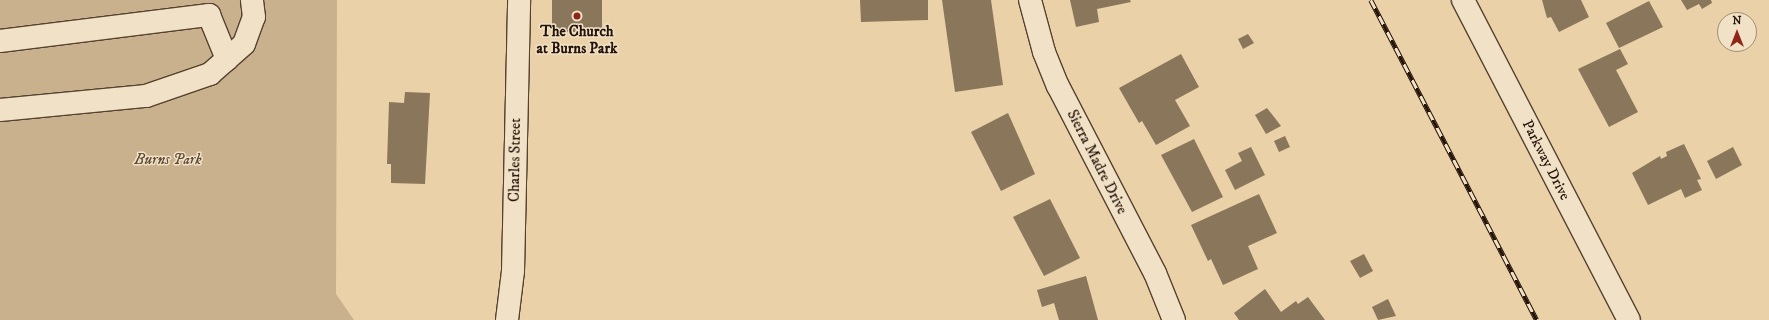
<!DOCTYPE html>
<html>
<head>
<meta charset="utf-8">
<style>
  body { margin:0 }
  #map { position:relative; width:1769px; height:320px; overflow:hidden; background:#ead1a7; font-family:"IM FELL DW Pica",serif }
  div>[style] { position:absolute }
  .green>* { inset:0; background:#c8b18c }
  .building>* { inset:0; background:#8a765b }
  .roads { filter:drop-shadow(1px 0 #554230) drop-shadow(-1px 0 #554230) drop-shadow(0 1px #554230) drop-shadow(0 -1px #554230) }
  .minor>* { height:22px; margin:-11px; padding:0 11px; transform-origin:11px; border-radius:11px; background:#f1e1c6 }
  .rail>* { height:4.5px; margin-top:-2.25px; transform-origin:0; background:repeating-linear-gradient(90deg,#f1e1c6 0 9px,#231309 0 18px); box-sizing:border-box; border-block:1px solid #231309 }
  .dots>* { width:11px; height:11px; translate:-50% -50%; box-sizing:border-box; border:2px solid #f1e1c6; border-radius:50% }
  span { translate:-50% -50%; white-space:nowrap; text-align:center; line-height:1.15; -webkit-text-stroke:3px #f1e1c6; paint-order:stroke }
  .poi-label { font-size:15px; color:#231309; font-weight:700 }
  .park-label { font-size:15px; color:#5d4a37; font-style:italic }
  .street-label { font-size:15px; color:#231309 }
  .north { position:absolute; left:1717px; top:12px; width:40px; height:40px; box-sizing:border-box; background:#f1e1c6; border:1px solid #9f8f7a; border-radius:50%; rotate:0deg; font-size:11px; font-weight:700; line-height:16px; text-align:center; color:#231309 }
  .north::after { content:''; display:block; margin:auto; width:14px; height:18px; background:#8f2418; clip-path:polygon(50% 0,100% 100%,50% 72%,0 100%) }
</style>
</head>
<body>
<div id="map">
  <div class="green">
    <div style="clip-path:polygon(0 0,337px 0,336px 294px,354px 320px,0 320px)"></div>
  </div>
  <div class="building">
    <div style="clip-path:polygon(552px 0,602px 0,602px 32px,552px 32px)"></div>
    <div style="clip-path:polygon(860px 0,928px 0,928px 20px,861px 22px)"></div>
    <div style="clip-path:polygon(942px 0,991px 0,1003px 85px,955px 92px)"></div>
    <div style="clip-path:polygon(1070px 0,1130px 0,1131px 2px,1097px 9px,1099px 22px,1076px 27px)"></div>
    <div style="clip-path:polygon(1542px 0,1581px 0,1589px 17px,1559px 32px,1551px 17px,1547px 18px)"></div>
    <div style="clip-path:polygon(1681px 0,1711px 0,1712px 3px,1702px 9px,1699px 4px,1687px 10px)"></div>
    <div style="clip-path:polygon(1649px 1px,1663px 27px,1619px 48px,1606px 23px)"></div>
    <div style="clip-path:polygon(1248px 34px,1254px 43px,1243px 49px,1238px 39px)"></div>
    <div style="clip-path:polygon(1620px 49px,1628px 64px,1616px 70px,1638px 112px,1609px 127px,1578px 69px)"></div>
    <div style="clip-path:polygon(1181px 54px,1199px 87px,1175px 100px,1190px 126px,1156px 145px,1142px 121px,1139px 123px,1119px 88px)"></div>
    <div style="clip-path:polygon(405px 92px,430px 93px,425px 184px,391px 183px,391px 164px,387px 164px,389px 102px,404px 103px)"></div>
    <div style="clip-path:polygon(1267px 108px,1281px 126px,1266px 134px,1255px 115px)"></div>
    <div style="clip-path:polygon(1008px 113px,1035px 174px,1001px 191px,971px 132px)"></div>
    <div style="clip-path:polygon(1285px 136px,1290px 147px,1279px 152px,1274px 141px)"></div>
    <div style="clip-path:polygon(1194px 139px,1223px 197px,1192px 212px,1161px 155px)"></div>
    <div style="clip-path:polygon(1684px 144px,1701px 179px,1697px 180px,1702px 190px,1685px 198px,1681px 189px,1648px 205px,1632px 173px,1660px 156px,1661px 159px,1667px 156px,1666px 152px)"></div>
    <div style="clip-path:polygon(1251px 147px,1265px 175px,1235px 190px,1225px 170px,1242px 161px,1238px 153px)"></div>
    <div style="clip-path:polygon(1733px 147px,1742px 165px,1716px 179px,1707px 161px)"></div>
    <div style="clip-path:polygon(1259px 194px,1277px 233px,1248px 246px,1258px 269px,1223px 285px,1211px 259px,1208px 261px,1191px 225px)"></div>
    <div style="clip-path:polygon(1050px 199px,1080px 258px,1044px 276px,1013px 217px)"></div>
    <div style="clip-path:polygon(1364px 254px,1373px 271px,1360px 278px,1350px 261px)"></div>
    <div style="clip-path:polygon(1086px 276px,1098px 320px,1059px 320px,1054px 303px,1042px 307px,1037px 290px)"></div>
    <div style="clip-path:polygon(1265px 289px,1281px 312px,1296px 301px,1298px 304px,1308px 297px,1325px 320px,1239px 320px,1234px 313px)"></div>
    <div style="clip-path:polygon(1388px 299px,1396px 316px,1378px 320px,1372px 307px)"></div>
  </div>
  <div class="roads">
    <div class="minor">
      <div style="left:1030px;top:0;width:54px;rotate:74.9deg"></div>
      <div style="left:1044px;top:52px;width:37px;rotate:68deg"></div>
      <div style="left:1058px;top:86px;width:211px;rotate:62.6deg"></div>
      <div style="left:1155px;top:273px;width:51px;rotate:68deg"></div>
      <div style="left:1463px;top:0;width:360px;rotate:62.6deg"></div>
      <div style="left:0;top:41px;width:211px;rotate:-7.1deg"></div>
      <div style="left:209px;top:15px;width:48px;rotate:67.8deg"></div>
      <div style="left:0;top:110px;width:147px;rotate:-5.5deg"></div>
      <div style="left:146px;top:96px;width:68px;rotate:-19deg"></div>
      <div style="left:210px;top:74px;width:45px;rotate:-41.4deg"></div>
      <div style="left:244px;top:44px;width:29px;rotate:-70deg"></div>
      <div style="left:254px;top:17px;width:17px;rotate:-97deg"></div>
      <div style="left:507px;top:320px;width:49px;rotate:-83deg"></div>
      <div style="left:513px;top:271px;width:271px;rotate:-88.7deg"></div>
    </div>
  </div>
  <div class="rail">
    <div style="left:1371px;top:0;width:360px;rotate:62.6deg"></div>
  </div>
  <div class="dots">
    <div style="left:577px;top:16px;background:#8f2418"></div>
  </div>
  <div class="poi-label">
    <span style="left:577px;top:40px">The Church<br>at Burns Park</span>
  </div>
  <div class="park-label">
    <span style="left:168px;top:160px">Burns Park</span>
  </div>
  <div class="street-label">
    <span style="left:515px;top:160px;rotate:-89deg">Charles Street</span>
    <span style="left:1546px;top:160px;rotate:63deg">Parkway Drive</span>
    <span style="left:1097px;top:162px;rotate:63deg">Sierra Madre Drive</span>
  </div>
  <div class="north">N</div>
</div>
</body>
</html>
